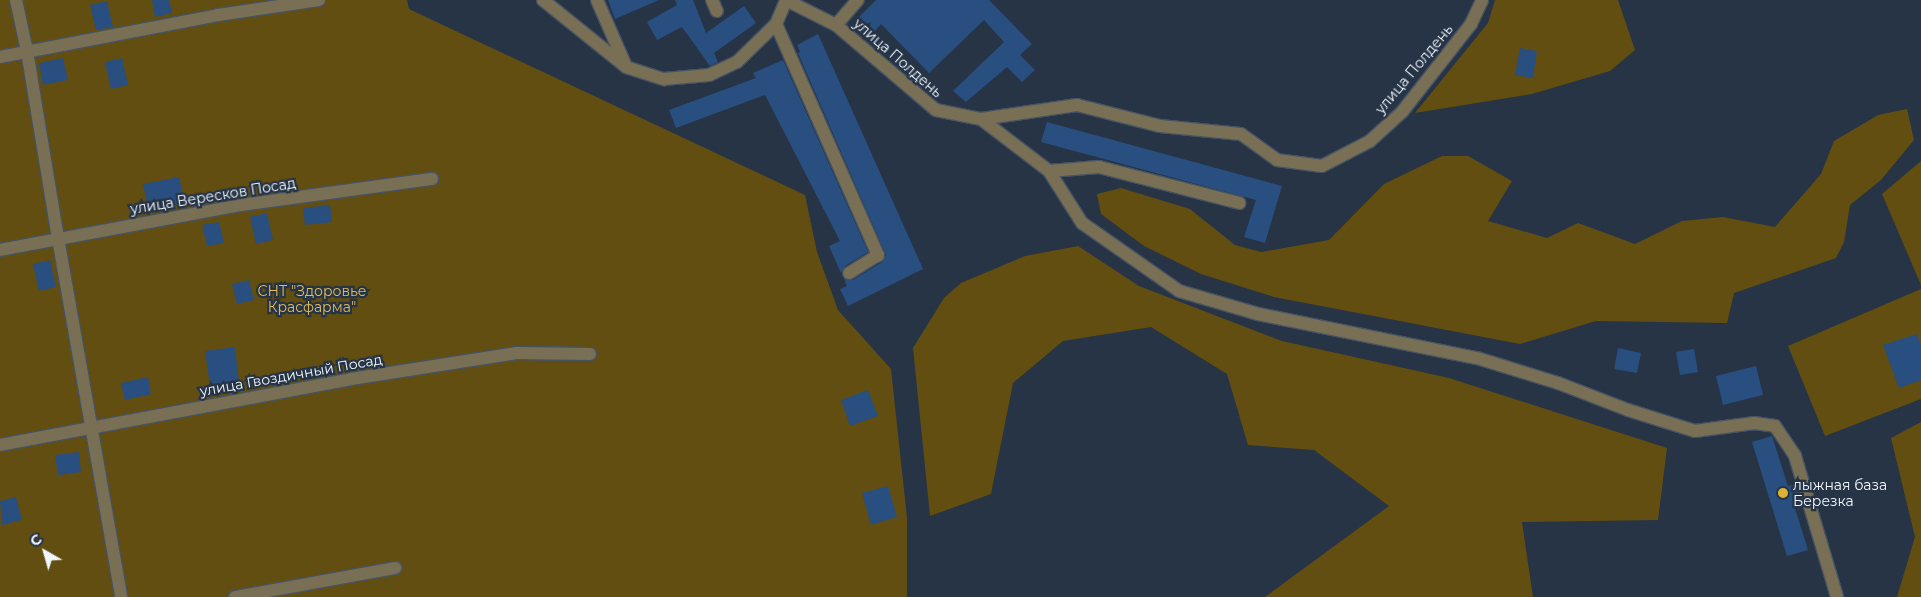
<!DOCTYPE html>
<html>
<head>
<meta charset="utf-8">
<style>
  body { margin:0 }
  #map { position:relative; width:1921px; height:597px; overflow:hidden; background:#263446; font-family:Montserrat,sans-serif }
  div>[style] { position:absolute }
  .green>* { inset:0; background:#624e10 }
  .building>* { inset:0; background:#284f80 }
  .roads { filter:drop-shadow(1px 0 #465363) drop-shadow(-1px 0 #465363) drop-shadow(0 1px #465363) drop-shadow(0 -1px #465363) }
  .minor>* { height:12px; margin:-6px; padding:0 6px; transform-origin:6px; border-radius:6px; background:#796f54 }
  .dots>* { width:14px; height:14px; translate:-50% -50%; box-sizing:border-box; border:2px solid #263446; border-radius:50% }
  span { translate:-50% -50%; white-space:nowrap; text-align:center; line-height:1.15; -webkit-text-stroke:4.5px #263446; paint-order:stroke }
  .street-label { font-size:14px; color:#f0f6fd }
  .park-label { font-size:14px; color:#dfbd5a }
  .poi-label { font-size:14px; color:#f0f6fd }
  .left { translate:0 -50%; text-align:left }
  .north { position:absolute; left:20px; top:527px; width:50px; height:50px; -webkit-text-stroke:4px #263446; paint-order:stroke; rotate:322deg; font-size:14px; font-weight:700; line-height:20px; text-align:center; color:#f0f6fd }
  .north::after { content:''; display:block; margin:auto; width:18px; height:22px; background:#f0f6fd; clip-path:polygon(50% 0,100% 100%,50% 72%,0 100%) }
</style>
</head>
<body>
<div id="map">
  <div class="green">
    <div style="clip-path:polygon(0 0,407px 0,409px 9px,805px 195px,817px 252px,838px 310px,891px 369px,907px 518px,907px 597px,0 597px)"></div>
    <div style="clip-path:polygon(1495px 0,1618px 0,1635px 50px,1610px 71px,1532px 94px,1415px 113px,1488px 23px)"></div>
    <div style="clip-path:polygon(1907px 109px,1914px 140px,1881px 180px,1850px 205px,1844px 242px,1836px 258px,1734px 293px,1727px 323px,1596px 321px,1520px 344px,1274px 297px,1201px 274px,1144px 246px,1101px 214px,1097px 194px,1121px 188px,1190px 209px,1235px 245px,1261px 252px,1329px 240px,1384px 184px,1442px 156px,1468px 156px,1512px 181px,1488px 221px,1547px 238px,1578px 223px,1635px 244px,1682px 221px,1723px 217px,1775px 227px,1821px 174px,1834px 141px,1878px 115px)"></div>
    <div style="clip-path:polygon(1921px 161px,1921px 285px,1882px 194px)"></div>
    <div style="clip-path:polygon(1078px 246px,1139px 286px,1282px 341px,1449px 378px,1667px 448px,1658px 520px,1522px 522px,1533px 597px,1265px 597px,1389px 506px,1314px 450px,1248px 445px,1227px 374px,1151px 327px,1063px 341px,1013px 383px,991px 494px,930px 516px,913px 348px,944px 298px,961px 283px,1025px 256px)"></div>
    <div style="clip-path:polygon(1921px 289px,1921px 399px,1825px 436px,1788px 346px)"></div>
    <div style="clip-path:polygon(1921px 422px,1921px 597px,1897px 597px,1915px 537px,1891px 438px)"></div>
  </div>
  <div class="building">
    <div style="clip-path:polygon(152px 0,169px 0,172px 13px,155px 17px)"></div>
    <div style="clip-path:polygon(608px 0,659px 0,615px 19px)"></div>
    <div style="clip-path:polygon(675px 0,693px 0,706px 33px,744px 6px,756px 23px,714px 53px,718px 62px,710px 66px,682px 27px,657px 40px,647px 22px,677px 5px)"></div>
    <div style="clip-path:polygon(876px 0,989px 0,1032px 44px,1020px 55px,1035px 70px,1022px 82px,1007px 67px,966px 102px,953px 91px,1004px 42px,984px 20px,929px 73px,881px 24px,875px 31px,859px 17px)"></div>
    <div style="clip-path:polygon(107px 1px,113px 27px,96px 30px,90px 5px)"></div>
    <div style="clip-path:polygon(818px 34px,923px 269px,848px 306px,840px 289px,847px 286px,844px 279px,853px 280px,882px 262px,886px 255px,798px 53px,800px 52px,797px 45px)"></div>
    <div style="clip-path:polygon(1520px 48px,1537px 51px,1533px 78px,1515px 75px)"></div>
    <div style="clip-path:polygon(63px 58px,68px 80px,43px 85px,39px 63px)"></div>
    <div style="clip-path:polygon(122px 58px,128px 85px,111px 89px,105px 62px)"></div>
    <div style="clip-path:polygon(783px 60px,868px 252px,845px 266px,841px 273px,829px 246px,840px 241px,765px 95px,676px 128px,669px 110px,756px 78px,753px 73px)"></div>
    <div style="clip-path:polygon(1047px 122px,1282px 186px,1265px 243px,1244px 237px,1256px 200px,1041px 142px)"></div>
    <div style="clip-path:polygon(179px 177px,185px 203px,149px 211px,143px 184px)"></div>
    <div style="clip-path:polygon(330px 205px,332px 222px,305px 225px,303px 208px)"></div>
    <div style="clip-path:polygon(267px 213px,273px 240px,256px 244px,250px 217px)"></div>
    <div style="clip-path:polygon(219px 222px,224px 243px,207px 246px,202px 225px)"></div>
    <div style="clip-path:polygon(50px 260px,56px 287px,39px 291px,33px 264px)"></div>
    <div style="clip-path:polygon(249px 280px,254px 300px,237px 304px,232px 284px)"></div>
    <div style="clip-path:polygon(1917px 334px,1921px 346px,1921px 380px,1899px 388px,1883px 345px)"></div>
    <div style="clip-path:polygon(235px 347px,239px 382px,210px 386px,205px 351px)"></div>
    <div style="clip-path:polygon(1618px 348px,1641px 353px,1637px 373px,1614px 369px)"></div>
    <div style="clip-path:polygon(1694px 349px,1698px 372px,1680px 375px,1676px 352px)"></div>
    <div style="clip-path:polygon(1756px 366px,1763px 395px,1723px 405px,1716px 376px)"></div>
    <div style="clip-path:polygon(148px 377px,151px 394px,125px 400px,121px 383px)"></div>
    <div style="clip-path:polygon(868px 390px,878px 416px,850px 426px,841px 400px)"></div>
    <div style="clip-path:polygon(1772px 436px,1788px 486px,1795px 484px,1800px 500px,1793px 502px,1808px 550px,1787px 556px,1752px 442px)"></div>
    <div style="clip-path:polygon(79px 452px,81px 472px,58px 475px,55px 455px)"></div>
    <div style="clip-path:polygon(888px 486px,897px 517px,871px 525px,862px 493px)"></div>
    <div style="clip-path:polygon(16px 497px,22px 520px,2px 525px,0 501px)"></div>
  </div>
  <div class="roads">
    <div class="minor">
      <div style="left:16px;top:0;width:52px;rotate:77.8deg"></div>
      <div style="left:27px;top:51px;width:190px;rotate:80.6deg"></div>
      <div style="left:58px;top:238px;width:364px;rotate:80deg"></div>
      <div style="left:543px;top:0;width:107px;rotate:38.9deg"></div>
      <div style="left:626px;top:67px;width:40px;rotate:18deg"></div>
      <div style="left:664px;top:79px;width:45px;rotate:-5.1deg"></div>
      <div style="left:709px;top:75px;width:31px;rotate:-25deg"></div>
      <div style="left:737px;top:62px;width:54px;rotate:-44.3deg"></div>
      <div style="left:776px;top:24px;width:26px;rotate:-67deg"></div>
      <div style="left:597px;top:0;width:70px;rotate:66.4deg"></div>
      <div style="left:712px;top:0;width:12px;rotate:66deg"></div>
      <div style="left:786px;top:0;width:56px;rotate:26.6deg"></div>
      <div style="left:836px;top:25px;width:131px;rotate:40.4deg"></div>
      <div style="left:936px;top:110px;width:46px;rotate:11.3deg"></div>
      <div style="left:981px;top:119px;width:97px;rotate:-8.3deg"></div>
      <div style="left:1077px;top:105px;width:86px;rotate:14.2deg"></div>
      <div style="left:1160px;top:126px;width:81px;rotate:5.6deg"></div>
      <div style="left:1241px;top:134px;width:44px;rotate:35.8deg"></div>
      <div style="left:1277px;top:160px;width:45px;rotate:7.6deg"></div>
      <div style="left:1322px;top:166px;width:54px;rotate:-27.5deg"></div>
      <div style="left:1370px;top:141px;width:43px;rotate:-42.2deg"></div>
      <div style="left:1402px;top:112px;width:112px;rotate:-51.9deg"></div>
      <div style="left:1471px;top:24px;width:26px;rotate:-65deg"></div>
      <div style="left:776px;top:24px;width:253px;rotate:66.2deg"></div>
      <div style="left:878px;top:255px;width:34px;rotate:148deg"></div>
      <div style="left:836px;top:25px;width:33px;rotate:-49deg"></div>
      <div style="left:0;top:57px;width:222px;rotate:-10.9deg"></div>
      <div style="left:218px;top:15px;width:102px;rotate:-8.4deg"></div>
      <div style="left:981px;top:119px;width:86px;rotate:37.4deg"></div>
      <div style="left:1049px;top:171px;width:62px;rotate:57.6deg"></div>
      <div style="left:1082px;top:223px;width:118px;rotate:35deg"></div>
      <div style="left:1179px;top:291px;width:82px;rotate:16.2deg"></div>
      <div style="left:1258px;top:314px;width:223px;rotate:11.4deg"></div>
      <div style="left:1477px;top:358px;width:85px;rotate:17.2deg"></div>
      <div style="left:1558px;top:383px;width:75px;rotate:21.1deg"></div>
      <div style="left:1628px;top:410px;width:70px;rotate:17.4deg"></div>
      <div style="left:1695px;top:431px;width:60px;rotate:-7.7deg"></div>
      <div style="left:1754px;top:423px;width:21px;rotate:8deg"></div>
      <div style="left:1775px;top:426px;width:36px;rotate:56deg"></div>
      <div style="left:1795px;top:456px;width:147px;rotate:73.4deg"></div>
      <div style="left:1049px;top:171px;width:50px;rotate:-4.6deg"></div>
      <div style="left:1099px;top:167px;width:145px;rotate:14.4deg"></div>
      <div style="left:0;top:250px;width:245px;rotate:-10.6deg"></div>
      <div style="left:241px;top:205px;width:193px;rotate:-7.8deg"></div>
      <div style="left:0;top:445px;width:357px;rotate:-10.6deg"></div>
      <div style="left:351px;top:379px;width:168px;rotate:-8.9deg"></div>
      <div style="left:517px;top:353px;width:73px;rotate:0.8deg"></div>
      <div style="left:235px;top:597px;width:163px;rotate:-10.3deg"></div>
    </div>
  </div>
  <div class="dots">
    <div style="left:1783px;top:493px;background:#dbb233"></div>
  </div>
  <div class="street-label">
    <span style="left:898px;top:58px;rotate:41deg">улица Полдень</span>
    <span style="left:1414px;top:69px;rotate:-50deg">улица Полдень</span>
    <span style="left:213px;top:196px;rotate:-9deg">улица Вересков Посад</span>
    <span style="left:291px;top:375px;rotate:-10deg">улица Гвоздичный Посад</span>
  </div>
  <div class="park-label">
    <span style="left:312px;top:299px">СНТ "Здоровье<br>Красфарма"</span>
  </div>
  <div class="poi-label">
    <span class="left" style="left:1793px;top:493px">лыжная база<br>Березка</span>
  </div>
  <div class="north">С</div>
</div>
</body>
</html>
